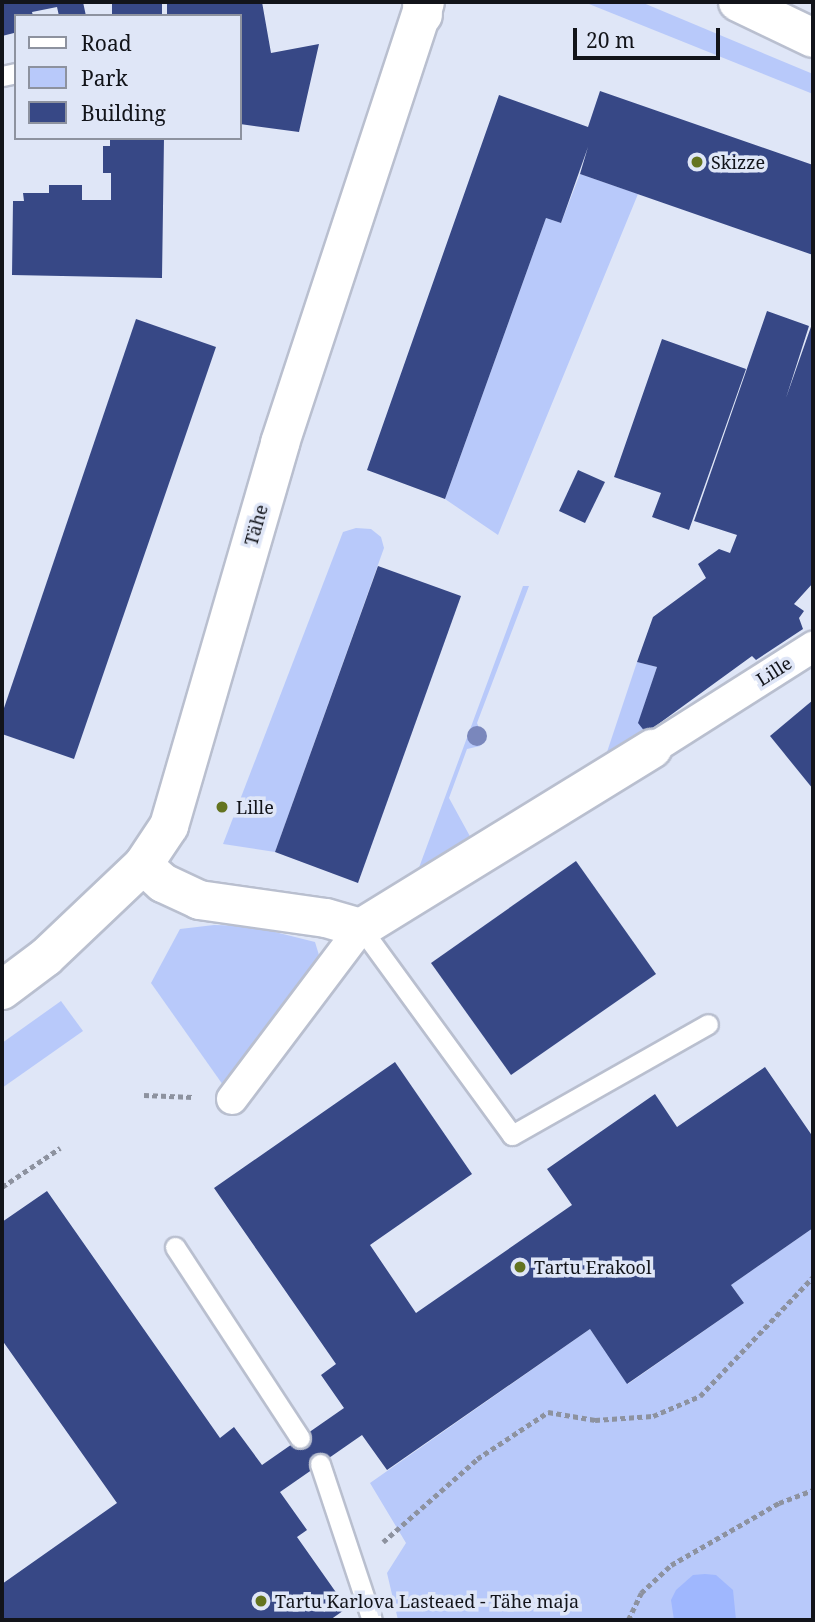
<!DOCTYPE html>
<html>
<head>
<meta charset="utf-8">
<style>
  body { margin:0 }
  #map { position:relative; width:815px; height:1622px; overflow:hidden; background:#dfe6f7; font-family:"Noto Serif",serif }
  div>[style] { position:absolute }
  .green>* { inset:0; background:#b8c9fa }
  .water>* { inset:0; background:#9fb7fe }
  .building>* { inset:0; background:#374886 }
  .path>* { height:4.5px; margin-top:-2.25px; transform-origin:0; background:repeating-linear-gradient(90deg,#8d929f 0 5px,transparent 0 8.5px) }
  .roads { filter:drop-shadow(2px 0 #b9bfcf) drop-shadow(-2px 0 #b9bfcf) drop-shadow(0 2px #b9bfcf) drop-shadow(0 -2px #b9bfcf) }
  .service>* { height:19px; margin:-9.5px; padding:0 9.5px; transform-origin:9.5px; border-radius:9.5px; background:#fff }
  .pedestrian>* { height:30px; margin:-15px; padding:0 15px; transform-origin:15px; border-radius:15px; background:#fff }
  .minor>* { height:38px; margin:-19px; padding:0 19px; transform-origin:19px; border-radius:19px; background:#fff }
  .secondary>* { height:38px; margin:-19px; padding:0 19px; transform-origin:19px; border-radius:19px; background:#fff }
  .trunk>* { height:38px; margin:-19px; padding:0 19px; transform-origin:19px; border-radius:19px; background:#fff }
  .trees>* { width:20px; height:20px; margin:-10px; border-radius:50%; background:#7a87bc }
  .dots>* { width:19px; height:19px; translate:-50% -50%; box-sizing:border-box; border:4px solid #dfe6f7; border-radius:50% }
  span { translate:-50% -50%; white-space:nowrap; text-align:center; line-height:1.15; -webkit-text-stroke:7px #dfe6f7; paint-order:stroke }
  .poi-label { font-size:18px; color:#12141a }
  .left { translate:0 -50%; text-align:left }
  .street-label { font-size:18px; color:#12141a }
  .frame { position:absolute; inset:0; border:4px solid #12141a; pointer-events:none }
  .legend { position:absolute; left:14px; top:14px; width:228px; height:126px; box-sizing:border-box; background:#dfe6f7; border:2px solid #8d929f; margin:0; padding:9px 12px; list-style:none; font-size:21px; color:#12141a }
  .legend li { display:flex; align-items:center; gap:14px; height:35px }
  .legend b { width:35px; border:2px solid #8d929f }
  .scale { position:absolute; left:573px; top:28px; width:147px; height:32px; box-sizing:border-box; border:4px solid #12141a; border-top:0; padding-left:9px; font-size:21px; line-height:24px; white-space:nowrap; color:#12141a; -webkit-text-stroke:5px #dfe6f7; paint-order:stroke }
</style>
</head>
<body>
<div id="map">
  <div class="green">
    <div style="clip-path:polygon(584px 2px,641px 2px,813px 74px,813px 94px)"></div>
    <div style="clip-path:polygon(580px 174px,638px 194px,498px 535px,445px 499px,546px 218px,561px 223px)"></div>
    <div style="clip-path:polygon(356px 528px,371px 529px,381px 537px,384px 548px,275px 852px,223px 844px,343px 532px)"></div>
    <div style="clip-path:polygon(523px 586px,529px 586px,477px 723px,484px 740px,480px 746px,467px 749px,449px 798px,472px 840px,417px 873px)"></div>
    <div style="clip-path:polygon(637px 662px,657px 667px,639px 722px,646px 733px,603px 764px)"></div>
    <div style="clip-path:polygon(214px 925px,251px 926px,315px 942px,322px 965px,235px 1076px,223px 1085px,151px 983px,180px 929px)"></div>
    <div style="clip-path:polygon(61px 1001px,83px 1031px,2px 1088px,2px 1043px)"></div>
    <div style="clip-path:polygon(813px 1228px,813px 1620px,398px 1620px,387px 1573px,406px 1543px,370px 1483px,590px 1329px,628px 1384px,744px 1303px,731px 1285px)"></div>
  </div>
  <div class="water">
    <div style="clip-path:polygon(705px 1574px,716px 1575px,733px 1590px,736px 1620px,674px 1620px,671px 1600px,676px 1590px,693px 1575px)"></div>
  </div>
  <div class="building">
    <div style="clip-path:polygon(2px 2px,83px 2px,86px 16px,59px 16px,57px 7px,32px 12px,33px 16px,16px 16px,14px 33px,2px 36px)"></div>
    <div style="clip-path:polygon(112px 2px,162px 2px,162px 16px,112px 16px)"></div>
    <div style="clip-path:polygon(167px 2px,262px 2px,271px 53px,319px 44px,299px 132px,240px 124px,240px 16px,167px 16px)"></div>
    <div style="clip-path:polygon(600px 91px,813px 165px,813px 255px,580px 174px,588px 147px,561px 223px,546px 218px,445px 499px,367px 470px,499px 95px,588px 127px)"></div>
    <div style="clip-path:polygon(110px 138px,164px 138px,162px 278px,12px 275px,13px 201px,24px 201px,23px 193px,49px 193px,49px 185px,82px 185px,82px 200px,111px 200px,111px 173px,103px 173px,103px 146px,110px 146px)"></div>
    <div style="clip-path:polygon(767px 311px,809px 326px,786px 398px,813px 321px,813px 583px,794px 604px,804px 611px,799px 618px,803px 629px,756px 660px,752px 656px,646px 733px,638px 723px,657px 667px,637px 662px,653px 617px,706px 578px,698px 564px,719px 549px,730px 553px,737px 535px,694px 521px)"></div>
    <div style="clip-path:polygon(136px 319px,216px 347px,74px 759px,2px 734px,2px 714px)"></div>
    <div style="clip-path:polygon(662px 339px,746px 369px,689px 530px,652px 517px,661px 493px,614px 477px)"></div>
    <div style="clip-path:polygon(578px 470px,605px 482px,585px 523px,559px 511px)"></div>
    <div style="clip-path:polygon(378px 566px,461px 596px,358px 883px,275px 852px)"></div>
    <div style="clip-path:polygon(813px 700px,813px 789px,770px 736px)"></div>
    <div style="clip-path:polygon(576px 861px,656px 974px,511px 1075px,431px 963px)"></div>
    <div style="clip-path:polygon(395px 1062px,472px 1174px,370px 1245px,416px 1313px,572px 1205px,547px 1169px,655px 1094px,677px 1127px,765px 1067px,813px 1137px,813px 1228px,731px 1285px,744px 1303px,627px 1384px,590px 1329px,387px 1470px,362px 1435px,280px 1492px,307px 1530px,297px 1537px,347px 1608px,330px 1620px,2px 1620px,2px 1584px,117px 1503px,2px 1340px,2px 1222px,47px 1191px,220px 1438px,234px 1427px,262px 1465px,344px 1408px,321px 1375px,336px 1364px,214px 1188px)"></div>
  </div>
  <div class="path">
    <div style="left:144px;top:1095px;width:49px;rotate:2.3deg"></div>
    <div style="left:2px;top:1187px;width:70px;rotate:-33.9deg"></div>
    <div style="left:383px;top:1542px;width:125px;rotate:-41.4deg"></div>
    <div style="left:477px;top:1459px;width:85px;rotate:-33.5deg"></div>
    <div style="left:548px;top:1412px;width:48px;rotate:9.7deg"></div>
    <div style="left:595px;top:1420px;width:58px;rotate:-3.9deg"></div>
    <div style="left:653px;top:1416px;width:51px;rotate:-23.1deg"></div>
    <div style="left:700px;top:1396px;width:164px;rotate:-46.5deg"></div>
    <div style="left:628px;top:1620px;width:30px;rotate:-64deg"></div>
    <div style="left:641px;top:1593px;width:41px;rotate:-43deg"></div>
    <div style="left:671px;top:1565px;width:125px;rotate:-29.9deg"></div>
    <div style="left:779px;top:1503px;width:36px;rotate:-21deg"></div>
  </div>
  <div class="roads">
    <div class="service">
      <div style="left:2px;top:76px;width:14px;rotate:-12deg"></div>
      <div style="left:361px;top:928px;width:256px;rotate:53.9deg"></div>
      <div style="left:512px;top:1135px;width:225px;rotate:-29.5deg"></div>
      <div style="left:175px;top:1247px;width:228px;rotate:56.8deg"></div>
      <div style="left:320px;top:1464px;width:164px;rotate:71.6deg"></div>
    </div>
    <div class="pedestrian">
      <div style="left:652px;top:749px;width:191px;rotate:-32.4deg"></div>
      <div style="left:232px;top:1099px;width:214px;rotate:-53deg"></div>
    </div>
    <div class="minor">
      <div style="left:143px;top:865px;width:27px;rotate:42deg"></div>
      <div style="left:163px;top:883px;width:40px;rotate:25deg"></div>
      <div style="left:199px;top:900px;width:128px;rotate:8.1deg"></div>
      <div style="left:326px;top:918px;width:36px;rotate:16deg"></div>
      <div style="left:361px;top:928px;width:342px;rotate:-31.6deg"></div>
      <div style="left:2px;top:990px;width:55px;rotate:-36.9deg"></div>
      <div style="left:46px;top:957px;width:134px;rotate:-43.5deg"></div>
      <div style="left:143px;top:865px;width:47px;rotate:-56.3deg"></div>
      <div style="left:169px;top:826px;width:399px;rotate:-73.8deg"></div>
      <div style="left:280px;top:443px;width:464px;rotate:-71.8deg"></div>
    </div>
    <div class="secondary">
      <div style="left:422px;top:2px;width:13px;rotate:86deg"></div>
    </div>
    <div class="trunk">
      <div style="left:738px;top:2px;width:83px;rotate:25.6deg"></div>
    </div>
  </div>
  <div class="trees">
    <div style="left:477px;top:736px"></div>
  </div>
  <div class="dots">
    <div style="left:697px;top:162px;background:#647420"></div>
    <div style="left:222px;top:807px;background:#647420"></div>
    <div style="left:520px;top:1267px;background:#647420"></div>
    <div style="left:261px;top:1601px;background:#647420"></div>
  </div>
  <div class="poi-label">
    <span class="left" style="left:711px;top:162px">Skizze</span>
    <span class="left" style="left:236px;top:807px">Lille</span>
    <span class="left" style="left:534px;top:1267px">Tartu Erakool</span>
    <span class="left" style="left:275px;top:1601px">Tartu Karlova Lasteaed - Tähe maja</span>
  </div>
  <div class="street-label">
    <span style="left:256px;top:525px;rotate:-74deg">Tähe</span>
    <span style="left:774px;top:671px;rotate:-32deg">Lille</span>
  </div>
  <div class="frame"></div>
  <ul class="legend">
  <li><b style="height:9px;background:#fff"></b>Road</li>
  <li><b style="height:19px;background:#b8c9fa"></b>Park</li>
  <li><b style="height:19px;background:#374886"></b>Building</li>
  </ul>
  <div class="scale">20 m</div>
</div>
</body>
</html>
